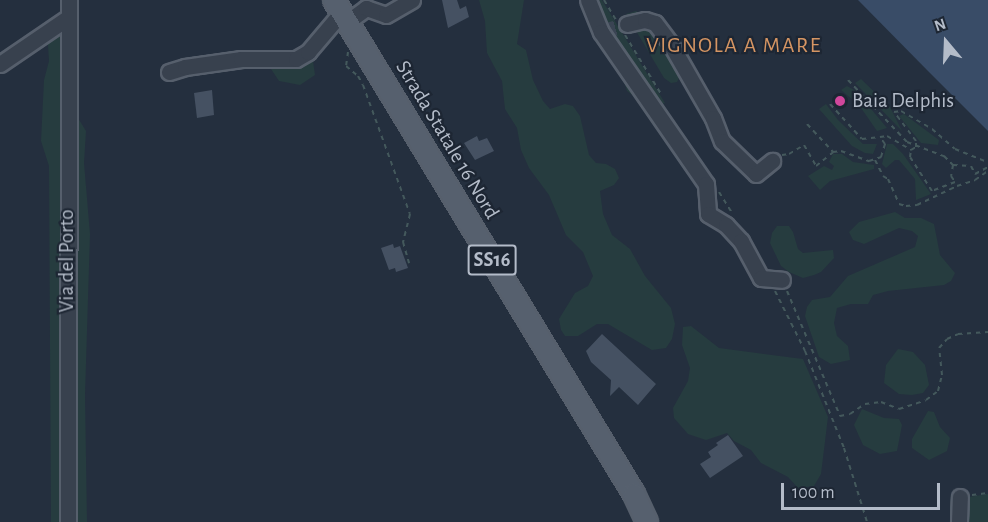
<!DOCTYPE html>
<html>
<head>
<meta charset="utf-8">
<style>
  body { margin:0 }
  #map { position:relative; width:988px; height:522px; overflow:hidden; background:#242f3e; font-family:"Alegreya Sans",sans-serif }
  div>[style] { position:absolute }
  .green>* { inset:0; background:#263c3f }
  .water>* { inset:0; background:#394c67 }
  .building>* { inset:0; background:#455162 }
  .minor-tunnel>* { height:15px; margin-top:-7.5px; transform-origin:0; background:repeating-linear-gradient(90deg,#3a4453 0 15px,transparent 0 23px) }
  .path>* { height:2px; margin-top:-1px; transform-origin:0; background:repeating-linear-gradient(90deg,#44595c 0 4.5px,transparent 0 9px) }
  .roads { filter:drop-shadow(2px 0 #565f6c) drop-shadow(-2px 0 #565f6c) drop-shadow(0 2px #565f6c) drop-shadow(0 -2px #565f6c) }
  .minor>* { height:15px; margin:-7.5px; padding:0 7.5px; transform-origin:7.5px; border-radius:7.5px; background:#38414e }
  .major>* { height:20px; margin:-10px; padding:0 10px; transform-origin:10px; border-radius:10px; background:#56606e }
  .dots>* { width:16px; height:16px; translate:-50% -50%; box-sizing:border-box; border:3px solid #1d2633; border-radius:50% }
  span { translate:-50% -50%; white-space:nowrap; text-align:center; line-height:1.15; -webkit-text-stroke:4.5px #1d2633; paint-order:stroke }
  .shield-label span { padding:2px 4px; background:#1d2633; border:2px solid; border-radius:4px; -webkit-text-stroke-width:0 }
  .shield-label { font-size:20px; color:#b4bcc9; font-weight:700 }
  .poi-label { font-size:21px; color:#b4bcc9 }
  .left { translate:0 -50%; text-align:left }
  .street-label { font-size:21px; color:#b4bcc9 }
  .neighbourhood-label { font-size:22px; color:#d59563; letter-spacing:1.5px }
  .north { position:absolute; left:916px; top:12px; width:60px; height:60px; -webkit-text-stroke:4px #1d2633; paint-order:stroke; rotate:341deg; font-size:16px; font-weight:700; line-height:24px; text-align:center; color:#b4bcc9 }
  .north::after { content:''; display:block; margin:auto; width:21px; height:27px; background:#b4bcc9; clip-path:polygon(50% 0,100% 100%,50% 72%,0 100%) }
  .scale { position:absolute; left:781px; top:483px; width:159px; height:27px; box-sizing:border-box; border:3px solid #b4bcc9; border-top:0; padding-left:8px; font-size:18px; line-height:21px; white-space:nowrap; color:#b4bcc9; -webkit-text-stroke:4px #1d2633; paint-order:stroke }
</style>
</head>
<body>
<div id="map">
  <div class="green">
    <div style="clip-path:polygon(479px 0,524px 0,517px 44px,526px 50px,533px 80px,543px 101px,550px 109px,565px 104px,573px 106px,580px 116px,589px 155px,596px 163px,606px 164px,615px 169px,619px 178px,614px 185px,600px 191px,603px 214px,612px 235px,630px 249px,645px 276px,671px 308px,675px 324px,672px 339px,666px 348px,652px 350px,608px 324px,597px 324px,578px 336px,565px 336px,561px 330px,559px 319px,575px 293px,588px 286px,593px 276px,583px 252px,566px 235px,549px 195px,529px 168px,521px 150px,517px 128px,505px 109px,502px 81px,487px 53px,485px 21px)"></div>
    <div style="clip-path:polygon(582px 0,602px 0,665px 103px,651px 109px,627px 91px,618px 63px)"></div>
    <div style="clip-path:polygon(636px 11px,644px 16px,677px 64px,679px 78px,677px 82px,671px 83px,664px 78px,626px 14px)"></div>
    <div style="clip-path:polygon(60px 25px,61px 522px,51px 522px,49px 166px,41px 141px,44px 80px,49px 61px,48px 45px,44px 36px)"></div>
    <div style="clip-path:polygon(307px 57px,313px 61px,315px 75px,300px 85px,279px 81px,269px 66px)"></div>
    <div style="clip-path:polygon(861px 79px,890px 107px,902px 131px,855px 83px)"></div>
    <div style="clip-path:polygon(847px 86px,856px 91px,887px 128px,877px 131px,859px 105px,841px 90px)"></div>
    <div style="clip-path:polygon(826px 104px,838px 120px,863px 144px,877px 144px,873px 154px,865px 153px,852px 146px,819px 109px)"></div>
    <div style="clip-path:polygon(75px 113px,86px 131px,84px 163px,90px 234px,85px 395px,87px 522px,73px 522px)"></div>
    <div style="clip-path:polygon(904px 114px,939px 140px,938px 145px,921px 143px,899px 116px)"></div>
    <div style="clip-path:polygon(887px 144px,893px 144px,903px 154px,931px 194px,916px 200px,915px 179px,899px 160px,895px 160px,886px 168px,882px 164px)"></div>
    <div style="clip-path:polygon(833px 154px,842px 154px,853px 162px,874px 165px,874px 169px,830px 181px,820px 190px,808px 176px,824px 166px,832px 170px,834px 166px,829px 162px)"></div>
    <div style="clip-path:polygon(895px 212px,905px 218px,921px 218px,934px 224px,940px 255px,955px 273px,951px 281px,944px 285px,888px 291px,873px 295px,868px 304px,851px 304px,837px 308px,834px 323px,837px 336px,848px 346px,850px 360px,831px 364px,819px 357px,805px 316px,807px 307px,812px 300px,830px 297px,848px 276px,915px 247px,918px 236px,912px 231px,899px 228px,864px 244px,853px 240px,849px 232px,859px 222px)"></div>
    <div style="clip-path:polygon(777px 226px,789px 226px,793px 232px,798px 249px,803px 253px,833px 250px,834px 258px,821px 272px,814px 275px,803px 278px,789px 272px,781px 266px,770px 243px,772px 233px)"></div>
    <div style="clip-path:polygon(691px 326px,719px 348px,803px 359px,828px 417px,821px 474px,814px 486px,798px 488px,788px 477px,761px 463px,751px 450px,734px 441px,727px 433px,706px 440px,688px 434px,674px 418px,673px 408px,688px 381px,690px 368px,682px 345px,683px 327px)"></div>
    <div style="clip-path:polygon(898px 349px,913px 352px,925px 365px,929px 385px,923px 393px,912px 395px,899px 394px,884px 383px,886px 365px)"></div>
    <div style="clip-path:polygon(862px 409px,884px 418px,899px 419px,902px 425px,897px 451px,880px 454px,863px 445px,854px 425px)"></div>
    <div style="clip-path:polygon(928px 411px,934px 412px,940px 427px,950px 438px,947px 451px,929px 460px,912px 448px,912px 439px)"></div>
    <div style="clip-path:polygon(988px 494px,988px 522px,962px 522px,962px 498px)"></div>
  </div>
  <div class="water">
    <div style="clip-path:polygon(858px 0,988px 0,988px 131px,928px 71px)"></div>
  </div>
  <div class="building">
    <div style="clip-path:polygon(442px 0,457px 0,460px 9px,466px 6px,469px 17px,448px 28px)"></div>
    <div style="clip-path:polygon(212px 90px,214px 115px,197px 118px,194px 93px)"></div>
    <div style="clip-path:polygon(477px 136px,479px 141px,487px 138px,494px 151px,475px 160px,464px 143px)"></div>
    <div style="clip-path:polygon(393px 244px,394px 248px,400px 246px,408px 268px,396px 272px,395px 268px,389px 270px,381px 248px)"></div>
    <div style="clip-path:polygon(602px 334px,656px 384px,638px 405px,619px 387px,610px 396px,611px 380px,591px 362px,586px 351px)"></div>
    <div style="clip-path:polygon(728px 435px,743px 456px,710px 478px,700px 464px,711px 457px,708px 452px,718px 445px,716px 443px)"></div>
  </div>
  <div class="minor-tunnel">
    <div style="left:601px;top:32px;width:27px;rotate:-17deg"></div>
  </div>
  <div class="path">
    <div style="left:604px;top:0;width:23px;rotate:59deg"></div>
    <div style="left:625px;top:35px;width:69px;rotate:58.6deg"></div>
    <div style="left:348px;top:52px;width:14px;rotate:98deg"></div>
    <div style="left:346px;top:66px;width:16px;rotate:40deg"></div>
    <div style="left:358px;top:76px;width:10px;rotate:61deg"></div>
    <div style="left:363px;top:85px;width:137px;rotate:70deg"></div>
    <div style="left:410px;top:214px;width:29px;rotate:104deg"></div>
    <div style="left:403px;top:242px;width:22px;rotate:74deg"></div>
    <div style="left:848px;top:80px;width:86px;rotate:46.4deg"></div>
    <div style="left:907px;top:142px;width:40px;rotate:21deg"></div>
    <div style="left:944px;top:156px;width:13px;rotate:45deg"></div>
    <div style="left:953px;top:165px;width:11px;rotate:100deg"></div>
    <div style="left:951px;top:176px;width:7px;rotate:56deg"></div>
    <div style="left:955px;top:182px;width:25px;rotate:159deg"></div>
    <div style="left:932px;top:191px;width:40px;rotate:-122.9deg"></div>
    <div style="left:910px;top:157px;width:7px;rotate:-82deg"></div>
    <div style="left:830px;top:104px;width:47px;rotate:47.6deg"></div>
    <div style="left:862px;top:139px;width:18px;rotate:-6deg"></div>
    <div style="left:807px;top:124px;width:38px;rotate:47deg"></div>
    <div style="left:782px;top:155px;width:7px;rotate:-8deg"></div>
    <div style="left:789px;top:154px;width:17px;rotate:-31deg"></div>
    <div style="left:804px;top:145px;width:24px;rotate:60deg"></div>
    <div style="left:816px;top:166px;width:22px;rotate:-39deg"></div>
    <div style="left:833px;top:152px;width:8px;rotate:-7deg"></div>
    <div style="left:841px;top:151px;width:30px;rotate:20deg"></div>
    <div style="left:869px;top:161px;width:13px;rotate:-18deg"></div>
    <div style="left:881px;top:157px;width:14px;rotate:-73deg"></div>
    <div style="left:885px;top:144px;width:9px;rotate:-126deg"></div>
    <div style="left:880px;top:137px;width:7px;rotate:-8deg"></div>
    <div style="left:887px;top:136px;width:28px;rotate:30deg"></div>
    <div style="left:911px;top:150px;width:6px;rotate:-31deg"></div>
    <div style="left:916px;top:147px;width:6px;rotate:-90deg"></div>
    <div style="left:916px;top:141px;width:36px;rotate:-127deg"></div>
    <div style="left:894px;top:112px;width:7px;rotate:-8deg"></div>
    <div style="left:901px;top:111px;width:36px;rotate:30deg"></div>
    <div style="left:932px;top:129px;width:30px;rotate:41deg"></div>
    <div style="left:955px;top:149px;width:35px;rotate:22deg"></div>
    <div style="left:875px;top:160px;width:18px;rotate:63deg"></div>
    <div style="left:883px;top:176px;width:6px;rotate:31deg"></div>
    <div style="left:888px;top:179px;width:27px;rotate:66deg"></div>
    <div style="left:899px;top:204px;width:7px;rotate:16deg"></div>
    <div style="left:906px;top:206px;width:11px;rotate:-5deg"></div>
    <div style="left:917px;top:205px;width:44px;rotate:-25.4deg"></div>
    <div style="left:957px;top:186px;width:19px;rotate:-18deg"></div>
    <div style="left:975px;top:180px;width:16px;rotate:-35deg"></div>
    <div style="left:953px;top:165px;width:18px;rotate:3deg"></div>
    <div style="left:971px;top:166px;width:9px;rotate:63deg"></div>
    <div style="left:975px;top:174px;width:15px;rotate:-28deg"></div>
    <div style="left:719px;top:192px;width:25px;rotate:58deg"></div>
    <div style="left:775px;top:291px;width:67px;rotate:63.4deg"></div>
    <div style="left:805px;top:351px;width:105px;rotate:68.1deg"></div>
    <div style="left:844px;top:448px;width:77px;rotate:72.7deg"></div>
    <div style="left:787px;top:291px;width:136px;rotate:67deg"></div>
    <div style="left:840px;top:416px;width:10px;rotate:-11deg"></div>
    <div style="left:850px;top:414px;width:18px;rotate:-34deg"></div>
    <div style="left:865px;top:404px;width:16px;rotate:-7deg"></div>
    <div style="left:881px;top:402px;width:19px;rotate:21deg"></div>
    <div style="left:899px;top:409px;width:28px;rotate:-18deg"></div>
    <div style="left:926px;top:400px;width:15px;rotate:-37deg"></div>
    <div style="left:938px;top:391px;width:16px;rotate:-76deg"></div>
    <div style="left:942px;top:375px;width:27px;rotate:-96deg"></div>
    <div style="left:939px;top:348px;width:12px;rotate:-48deg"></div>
    <div style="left:947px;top:339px;width:12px;rotate:-24deg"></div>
    <div style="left:958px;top:334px;width:30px;rotate:-4deg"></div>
    <div style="left:972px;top:495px;width:16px;rotate:-7deg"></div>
  </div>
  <div class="roads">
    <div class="minor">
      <div style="left:588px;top:0;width:35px;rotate:68deg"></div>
      <div style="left:601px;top:32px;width:185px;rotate:55.4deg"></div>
      <div style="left:706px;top:184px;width:30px;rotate:86deg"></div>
      <div style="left:708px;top:214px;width:21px;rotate:31deg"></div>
      <div style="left:726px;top:225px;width:22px;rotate:47deg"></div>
      <div style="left:741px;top:241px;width:42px;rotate:61.6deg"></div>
      <div style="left:761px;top:278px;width:21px;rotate:5deg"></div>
      <div style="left:347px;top:22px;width:24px;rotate:-36deg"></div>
      <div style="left:366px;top:8px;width:21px;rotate:19deg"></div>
      <div style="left:386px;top:15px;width:30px;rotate:-30deg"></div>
      <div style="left:627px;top:24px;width:18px;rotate:-13deg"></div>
      <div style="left:645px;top:20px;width:10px;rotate:17deg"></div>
      <div style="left:655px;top:23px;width:25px;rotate:53deg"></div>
      <div style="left:670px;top:43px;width:86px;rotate:60.2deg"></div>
      <div style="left:713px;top:118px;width:25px;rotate:69deg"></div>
      <div style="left:722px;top:141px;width:47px;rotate:44.1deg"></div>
      <div style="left:756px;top:174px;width:21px;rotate:-39deg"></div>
      <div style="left:0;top:64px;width:83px;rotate:-34.3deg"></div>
      <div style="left:169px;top:72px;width:17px;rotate:-17deg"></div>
      <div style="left:185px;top:67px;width:57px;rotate:-8.1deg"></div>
      <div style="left:241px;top:59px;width:55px"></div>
      <div style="left:296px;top:59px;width:14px;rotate:-30deg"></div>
      <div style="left:308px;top:52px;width:51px;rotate:-49.8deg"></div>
      <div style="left:68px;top:522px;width:522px;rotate:-89.89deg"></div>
      <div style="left:959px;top:522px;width:25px;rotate:-88deg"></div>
    </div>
    <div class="major">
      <div style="left:334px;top:0;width:578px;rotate:58.73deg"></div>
      <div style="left:634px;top:494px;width:31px;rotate:65deg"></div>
    </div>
  </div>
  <div class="dots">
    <div style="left:840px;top:101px;background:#d1479c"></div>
  </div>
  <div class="shield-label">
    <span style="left:492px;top:260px">SS16</span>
  </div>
  <div class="poi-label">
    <span class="left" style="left:852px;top:101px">Baia Delphis</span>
  </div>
  <div class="street-label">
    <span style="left:447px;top:140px;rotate:59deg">Strada Statale 16 Nord</span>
    <span style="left:67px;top:261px;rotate:-90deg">Via del Porto</span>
  </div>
  <div class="neighbourhood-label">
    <span style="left:734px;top:46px">VIGNOLA A MARE</span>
  </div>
  <div class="north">N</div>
  <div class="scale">100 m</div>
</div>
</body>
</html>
